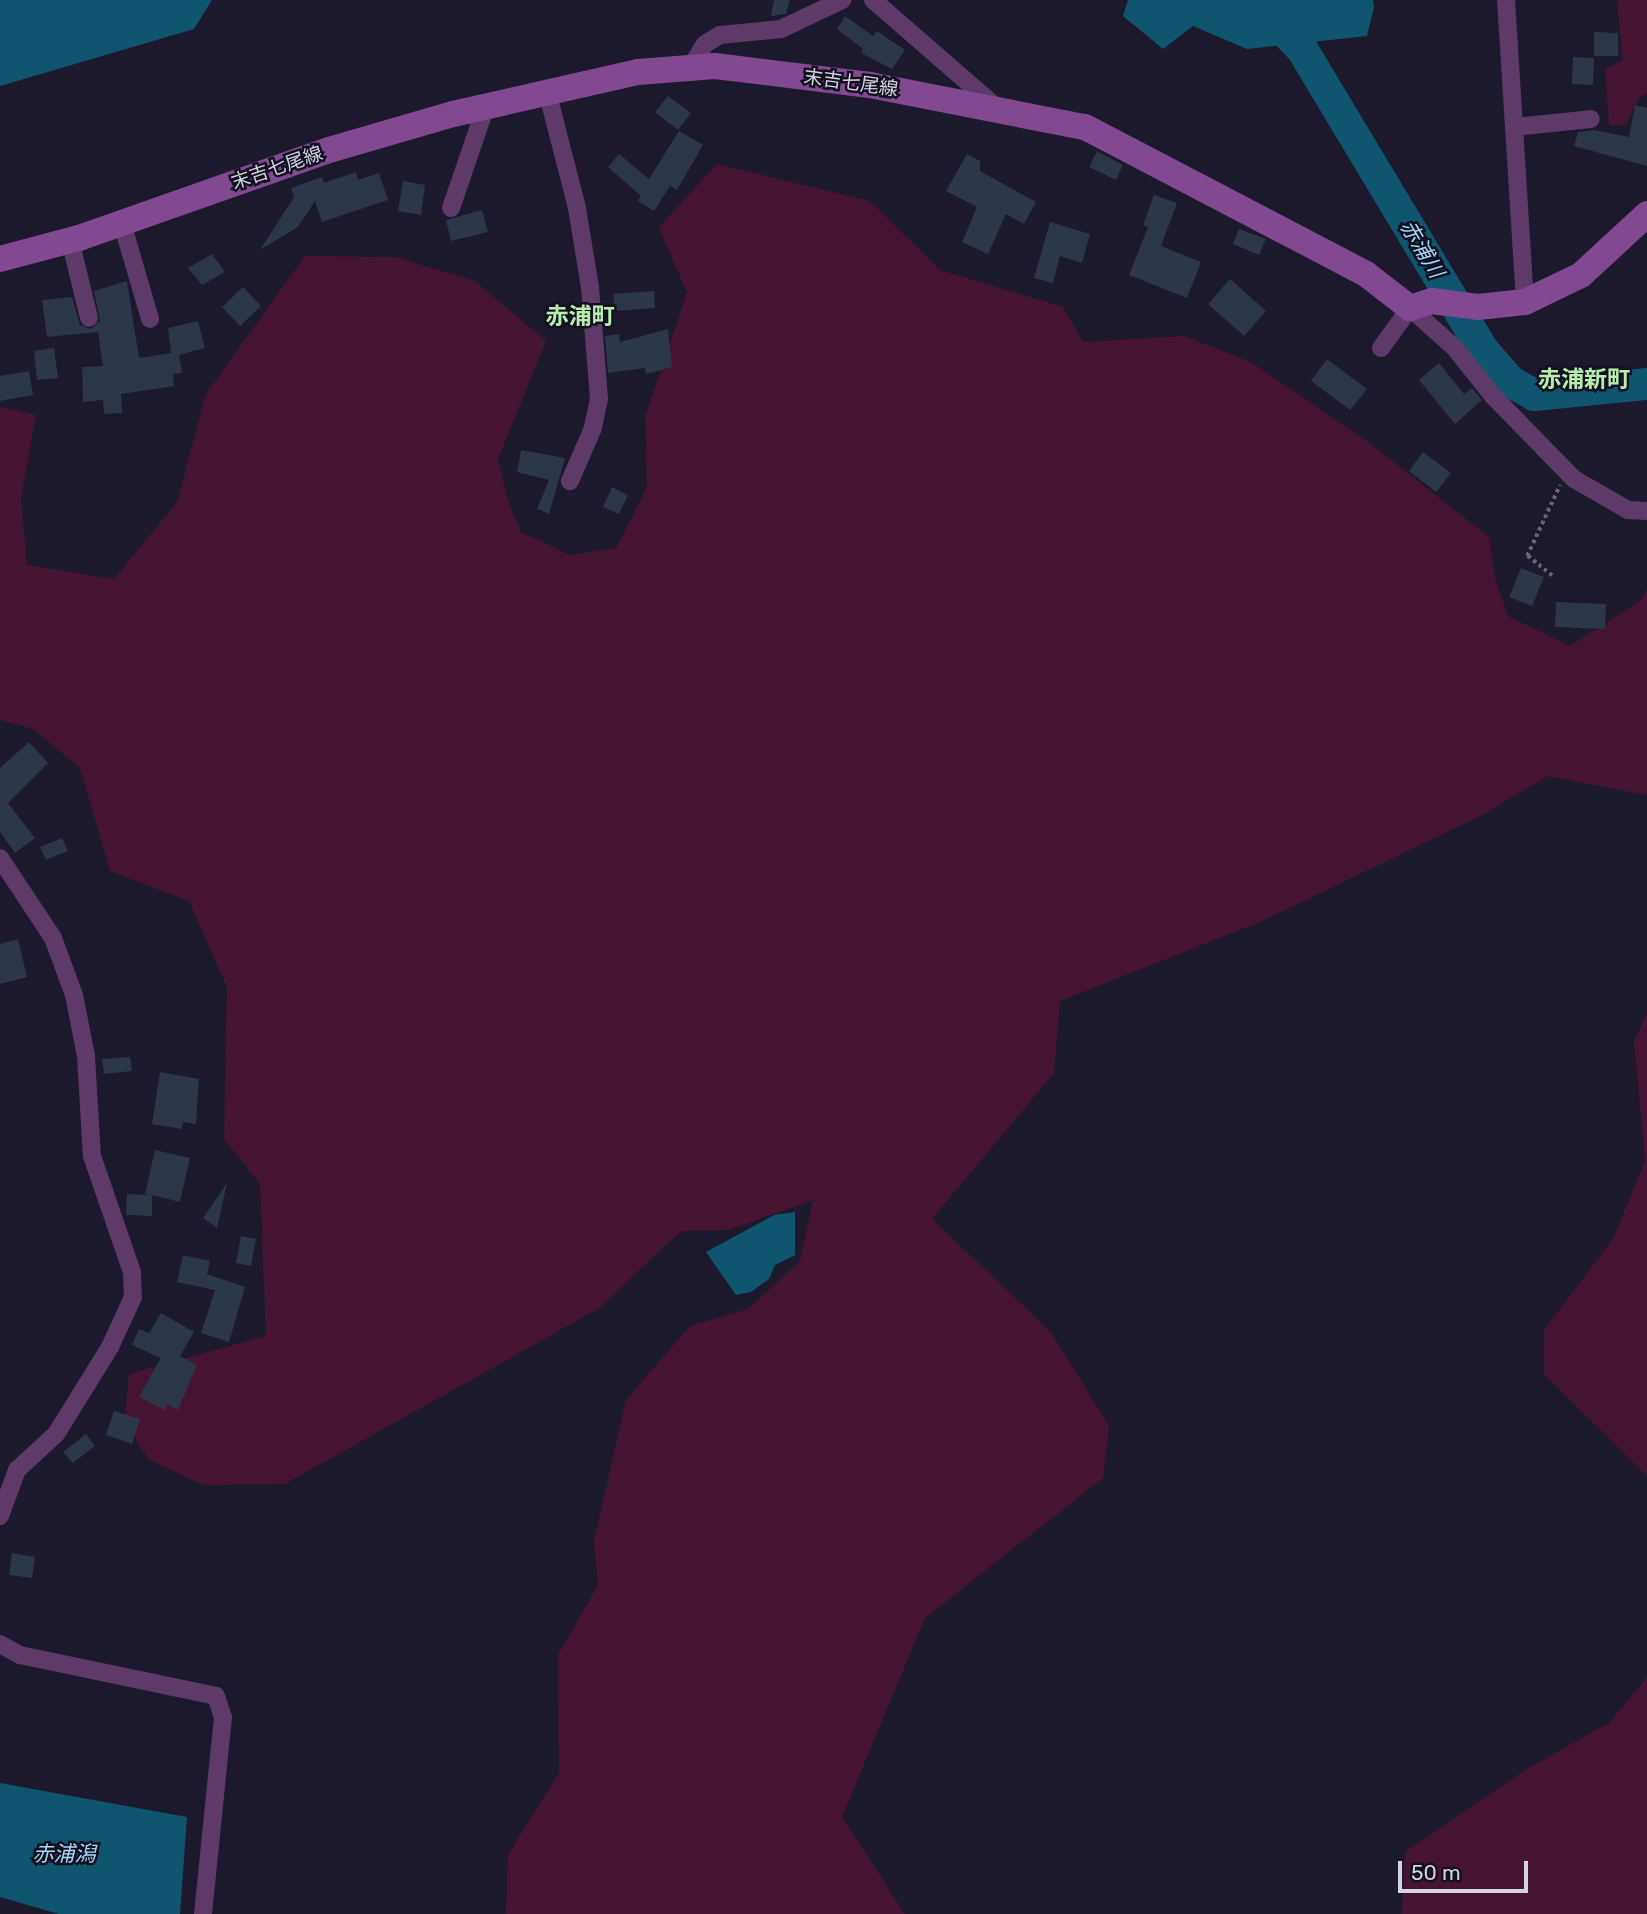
<!DOCTYPE html>
<html>
<head>
<meta charset="utf-8">
<style>
  body { margin:0 }
  #map { position:relative; width:1647px; height:1914px; overflow:hidden; background:#1b192b; font-family:Rubik,"Noto Sans JP",sans-serif }
  div>[style] { position:absolute }
  .green>* { inset:0; background:#461431 }
  .water>* { inset:0; background:#0f5570 }
  .river>* { height:32px; margin:-16px; padding:0 16px; transform-origin:16px; border-radius:16px; background:#0f5570 }
  .building>* { inset:0; background:#2c3749 }
  .path>* { height:3.5px; margin-top:-1.75px; transform-origin:0; background:repeating-linear-gradient(90deg,#686676 0 3.5px,transparent 0 7px) }
  .minor>* { height:18px; margin:-9px; padding:0 9px; transform-origin:9px; border-radius:9px; background:#5d3a67 }
  .secondary>* { height:26px; margin:-13px; padding:0 13px; transform-origin:13px; border-radius:13px; background:#824892 }
  span { translate:-50% -50%; white-space:nowrap; text-align:center; line-height:1.15; -webkit-text-stroke:5px #121021; paint-order:stroke }
  .street-label { font-size:19px; color:#d4d3e0 }
  .water-label { font-size:21px; color:#a6daf3; font-style:italic }
  .quarter-label { font-size:23px; color:#b8edae; font-weight:700 }
  .scale { position:absolute; left:1398px; top:1861px; width:130px; height:32px; box-sizing:border-box; border:4px solid #d4d3e0; border-top:0; padding-left:9px; font-size:21px; line-height:24px; white-space:nowrap; color:#d4d3e0; -webkit-text-stroke:5px #121021; paint-order:stroke }
</style>
</head>
<body>
<div id="map">
  <div class="green">
    <div style="clip-path:polygon(1617px 0,1647px 0,1647px 93px,1639px 98px,1626px 125px,1609px 125px,1605px 69px,1623px 60px)"></div>
    <div style="clip-path:polygon(717px 164px,870px 201px,940px 270px,1063px 307px,1083px 342px,1184px 336px,1251px 362px,1368px 442px,1489px 537px,1495px 578px,1508px 616px,1570px 646px,1641px 600px,1647px 589px,1647px 795px,1548px 776px,1480px 816px,1265px 920px,1060px 1001px,1054px 1073px,932px 1219px,1051px 1332px,1109px 1426px,1103px 1478px,925px 1618px,842px 1817px,905px 1914px,506px 1914px,508px 1855px,559px 1773px,558px 1655px,598px 1585px,594px 1540px,626px 1400px,690px 1326px,748px 1309px,800px 1261px,813px 1200px,729px 1230px,681px 1231px,598px 1309px,285px 1484px,203px 1485px,149px 1460px,124px 1421px,129px 1374px,266px 1336px,260px 1184px,224px 1139px,227px 987px,189px 901px,110px 871px,80px 768px,33px 729px,0 720px,0 407px,36px 415px,21px 498px,27px 565px,114px 579px,177px 502px,206px 394px,305px 256px,395px 257px,475px 281px,546px 341px,498px 459px,508px 500px,521px 532px,570px 555px,616px 548px,647px 487px,645px 417px,687px 293px,659px 227px)"></div>
    <div style="clip-path:polygon(1647px 1013px,1647px 1476px,1544px 1374px,1544px 1330px,1613px 1239px,1645px 1161px,1634px 1041px)"></div>
    <div style="clip-path:polygon(1647px 1677px,1647px 1914px,1402px 1914px,1405px 1852px,1525px 1770px,1609px 1723px)"></div>
  </div>
  <div class="water">
    <div style="clip-path:polygon(0 0,212px 0,194px 29px,0 86px)"></div>
    <div style="clip-path:polygon(1128px 0,1373px 0,1374px 7px,1367px 36px,1247px 49px,1193px 26px,1163px 49px,1123px 16px)"></div>
    <div style="clip-path:polygon(795px 1212px,795px 1255px,775px 1265px,769px 1279px,751px 1292px,736px 1295px,706px 1252px,774px 1215px)"></div>
    <div style="clip-path:polygon(0 1783px,187px 1817px,180px 1914px,59px 1914px,0 1897px)"></div>
  </div>
  <div class="river">
    <div style="left:1254px;top:0;width:69px;rotate:45.6deg"></div>
    <div style="left:1302px;top:49px;width:350px;rotate:59deg"></div>
    <div style="left:1482px;top:349px;width:44px;rotate:48.7deg"></div>
    <div style="left:1511px;top:382px;width:26px;rotate:29deg"></div>
    <div style="left:1534px;top:395px;width:114px;rotate:-5.6deg"></div>
  </div>
  <div class="building">
    <div style="clip-path:polygon(774px 0,790px 0,786px 14px,771px 16px)"></div>
    <div style="clip-path:polygon(845px 16px,873px 36px,877px 31px,905px 50px,892px 69px,861px 53px,863px 49px,837px 29px)"></div>
    <div style="clip-path:polygon(1594px 32px,1618px 33px,1618px 56px,1594px 56px)"></div>
    <div style="clip-path:polygon(1573px 57px,1594px 58px,1593px 85px,1572px 84px)"></div>
    <div style="clip-path:polygon(668px 96px,691px 113px,678px 130px,655px 112px)"></div>
    <div style="clip-path:polygon(1635px 105px,1647px 108px,1647px 166px,1574px 146px,1578px 132px,1594px 130px,1629px 137px)"></div>
    <div style="clip-path:polygon(679px 131px,703px 145px,677px 190px,670px 186px,654px 211px,638px 201px,641px 196px,608px 167px,619px 154px,649px 179px)"></div>
    <div style="clip-path:polygon(1097px 151px,1123px 165px,1116px 180px,1089px 167px)"></div>
    <div style="clip-path:polygon(967px 154px,980px 161px,980px 171px,1036px 202px,1024px 224px,1006px 214px,988px 254px,962px 242px,977px 207px,946px 191px)"></div>
    <div style="clip-path:polygon(356px 172px,358px 180px,379px 173px,388px 200px,322px 222px,315px 201px,298px 227px,260px 250px,294px 197px,291px 188px,322px 177px,324px 183px)"></div>
    <div style="clip-path:polygon(403px 181px,425px 185px,421px 215px,398px 211px)"></div>
    <div style="clip-path:polygon(1154px 195px,1177px 203px,1161px 246px,1201px 262px,1187px 298px,1129px 275px,1148px 227px,1143px 225px)"></div>
    <div style="clip-path:polygon(482px 210px,488px 232px,451px 241px,446px 220px)"></div>
    <div style="clip-path:polygon(1050px 222px,1090px 234px,1082px 263px,1060px 256px,1053px 283px,1034px 278px)"></div>
    <div style="clip-path:polygon(1239px 229px,1266px 239px,1259px 255px,1233px 244px)"></div>
    <div style="clip-path:polygon(212px 254px,225px 272px,202px 285px,188px 268px)"></div>
    <div style="clip-path:polygon(1230px 279px,1266px 311px,1244px 336px,1208px 304px)"></div>
    <div style="clip-path:polygon(127px 281px,139px 358px,171px 353px,168px 328px,198px 321px,205px 348px,179px 355px,182px 373px,173px 374px,174px 386px,121px 394px,122px 413px,104px 414px,103px 400px,83px 402px,82px 367px,103px 366px,98px 332px,47px 337px,42px 300px,72px 297px,80px 325px,91px 329px,100px 321px,94px 291px)"></div>
    <div style="clip-path:polygon(243px 287px,261px 306px,240px 326px,222px 307px)"></div>
    <div style="clip-path:polygon(654px 291px,655px 308px,615px 311px,613px 294px)"></div>
    <div style="clip-path:polygon(668px 329px,672px 367px,646px 374px,645px 368px,608px 373px,605px 336px,619px 334px,620px 342px)"></div>
    <div style="clip-path:polygon(54px 348px,58px 378px,37px 380px,34px 351px)"></div>
    <div style="clip-path:polygon(1327px 359px,1367px 389px,1350px 410px,1311px 381px)"></div>
    <div style="clip-path:polygon(1439px 363px,1464px 394px,1472px 388px,1482px 400px,1455px 424px,1419px 380px)"></div>
    <div style="clip-path:polygon(29px 371px,33px 395px,0 401px,0 376px)"></div>
    <div style="clip-path:polygon(521px 450px,565px 458px,549px 514px,537px 509px,549px 480px,517px 472px)"></div>
    <div style="clip-path:polygon(1423px 452px,1451px 473px,1436px 492px,1409px 471px)"></div>
    <div style="clip-path:polygon(612px 487px,628px 495px,619px 514px,603px 507px)"></div>
    <div style="clip-path:polygon(1521px 568px,1544px 577px,1532px 606px,1509px 597px)"></div>
    <div style="clip-path:polygon(1556px 602px,1606px 604px,1605px 629px,1555px 627px)"></div>
    <div style="clip-path:polygon(29px 742px,48px 763px,8px 803px,35px 838px,15px 853px,0 832px,0 768px)"></div>
    <div style="clip-path:polygon(62px 838px,68px 851px,46px 860px,40px 847px)"></div>
    <div style="clip-path:polygon(18px 939px,27px 977px,0 984px,0 944px)"></div>
    <div style="clip-path:polygon(130px 1057px,132px 1071px,104px 1074px,102px 1059px)"></div>
    <div style="clip-path:polygon(160px 1072px,199px 1079px,196px 1124px,183px 1122px,182px 1129px,152px 1124px)"></div>
    <div style="clip-path:polygon(155px 1150px,190px 1158px,180px 1202px,152px 1195px,152px 1216px,126px 1215px,127px 1194px,152px 1195px,145px 1194px)"></div>
    <div style="clip-path:polygon(227px 1183px,217px 1228px,203px 1218px)"></div>
    <div style="clip-path:polygon(241px 1236px,256px 1239px,251px 1266px,236px 1263px)"></div>
    <div style="clip-path:polygon(183px 1255px,210px 1261px,207px 1274px,245px 1287px,229px 1342px,201px 1333px,215px 1290px,177px 1282px)"></div>
    <div style="clip-path:polygon(161px 1313px,194px 1332px,180px 1356px,197px 1365px,178px 1410px,168px 1404px,164px 1410px,139px 1397px,161px 1358px,132px 1345px,139px 1329px,149px 1333px)"></div>
    <div style="clip-path:polygon(114px 1411px,140px 1419px,132px 1444px,106px 1435px)"></div>
    <div style="clip-path:polygon(86px 1434px,95px 1446px,73px 1463px,63px 1452px)"></div>
    <div style="clip-path:polygon(12px 1553px,35px 1557px,32px 1578px,9px 1575px)"></div>
  </div>
  <div class="path">
    <div style="left:1552px;top:576px;width:32px;rotate:-141deg"></div>
    <div style="left:1527px;top:556px;width:78px;rotate:-65.1deg"></div>
  </div>
  <div class="minor">
    <div style="left:873px;top:0;width:162px;rotate:41deg"></div>
    <div style="left:1506px;top:0;width:303px;rotate:86.4deg"></div>
    <div style="left:690px;top:68px;width:28px;rotate:-58deg"></div>
    <div style="left:705px;top:44px;width:17px;rotate:-31deg"></div>
    <div style="left:720px;top:35px;width:61px;rotate:-5.6deg"></div>
    <div style="left:781px;top:29px;width:68px;rotate:-25.4deg"></div>
    <div style="left:547px;top:91px;width:121px;rotate:75.6deg"></div>
    <div style="left:577px;top:208px;width:80px;rotate:80.7deg"></div>
    <div style="left:590px;top:287px;width:112px;rotate:85.4deg"></div>
    <div style="left:599px;top:399px;width:30px;rotate:102deg"></div>
    <div style="left:593px;top:428px;width:58px;rotate:113.5deg"></div>
    <div style="left:1514px;top:127px;width:77px;rotate:-5.9deg"></div>
    <div style="left:451px;top:208px;width:108px;rotate:-71.1deg"></div>
    <div style="left:122px;top:223px;width:100px;rotate:73.7deg"></div>
    <div style="left:70px;top:240px;width:80px;rotate:76.3deg"></div>
    <div style="left:1381px;top:348px;width:49px;rotate:-54.1deg"></div>
    <div style="left:1410px;top:308px;width:59px;rotate:41.6deg"></div>
    <div style="left:1454px;top:347px;width:63px;rotate:51.5deg"></div>
    <div style="left:1493px;top:396px;width:116px;rotate:45.7deg"></div>
    <div style="left:1574px;top:479px;width:62px;rotate:29.9deg"></div>
    <div style="left:1628px;top:510px;width:19px;rotate:3deg"></div>
    <div style="left:0;top:858px;width:96px;rotate:56.5deg"></div>
    <div style="left:53px;top:938px;width:61px;rotate:69.8deg"></div>
    <div style="left:74px;top:995px;width:62px;rotate:78.9deg"></div>
    <div style="left:86px;top:1056px;width:100px;rotate:86.6deg"></div>
    <div style="left:92px;top:1156px;width:123px;rotate:71deg"></div>
    <div style="left:132px;top:1272px;width:25px;rotate:88deg"></div>
    <div style="left:133px;top:1297px;width:55px;rotate:114.7deg"></div>
    <div style="left:110px;top:1347px;width:102px;rotate:121.8deg"></div>
    <div style="left:56px;top:1434px;width:53px;rotate:137.3deg"></div>
    <div style="left:17px;top:1470px;width:49px;rotate:110.3deg"></div>
    <div style="left:0;top:1644px;width:23px;rotate:29deg"></div>
    <div style="left:20px;top:1655px;width:200px;rotate:11.8deg"></div>
    <div style="left:216px;top:1696px;width:22px;rotate:72deg"></div>
    <div style="left:223px;top:1717px;width:198px;rotate:95.8deg"></div>
  </div>
  <div class="secondary">
    <div style="left:0;top:259px;width:82px;rotate:-14.9deg"></div>
    <div style="left:79px;top:238px;width:265px;rotate:-19.4deg"></div>
    <div style="left:329px;top:150px;width:129px;rotate:-16.2deg"></div>
    <div style="left:453px;top:114px;width:190px;rotate:-12.8deg"></div>
    <div style="left:638px;top:72px;width:77px;rotate:-4.5deg"></div>
    <div style="left:715px;top:66px;width:156px;rotate:7deg"></div>
    <div style="left:870px;top:85px;width:219px;rotate:11.1deg"></div>
    <div style="left:1085px;top:127px;width:317px;rotate:27.6deg"></div>
    <div style="left:1366px;top:274px;width:56px;rotate:37.7deg"></div>
    <div style="left:1410px;top:308px;width:23px;rotate:-18deg"></div>
    <div style="left:1432px;top:301px;width:46px;rotate:7.4deg"></div>
    <div style="left:1478px;top:307px;width:47px;rotate:-6.1deg"></div>
    <div style="left:1525px;top:302px;width:62px;rotate:-25.7deg"></div>
    <div style="left:1581px;top:275px;width:90px;rotate:-42.7deg"></div>
  </div>
  <div class="street-label">
    <span style="left:851px;top:83px;rotate:8deg">末吉七尾線</span>
    <span style="left:277px;top:168px;rotate:-19deg">末吉七尾線</span>
  </div>
  <div class="water-label">
    <span style="left:1422px;top:249px;rotate:59deg">赤浦川</span>
    <span style="left:64px;top:1854px">赤浦潟</span>
  </div>
  <div class="quarter-label">
    <span style="left:580px;top:316px">赤浦町</span>
    <span style="left:1584px;top:379px">赤浦新町</span>
  </div>
  <div class="scale">50 m</div>
</div>
</body>
</html>
